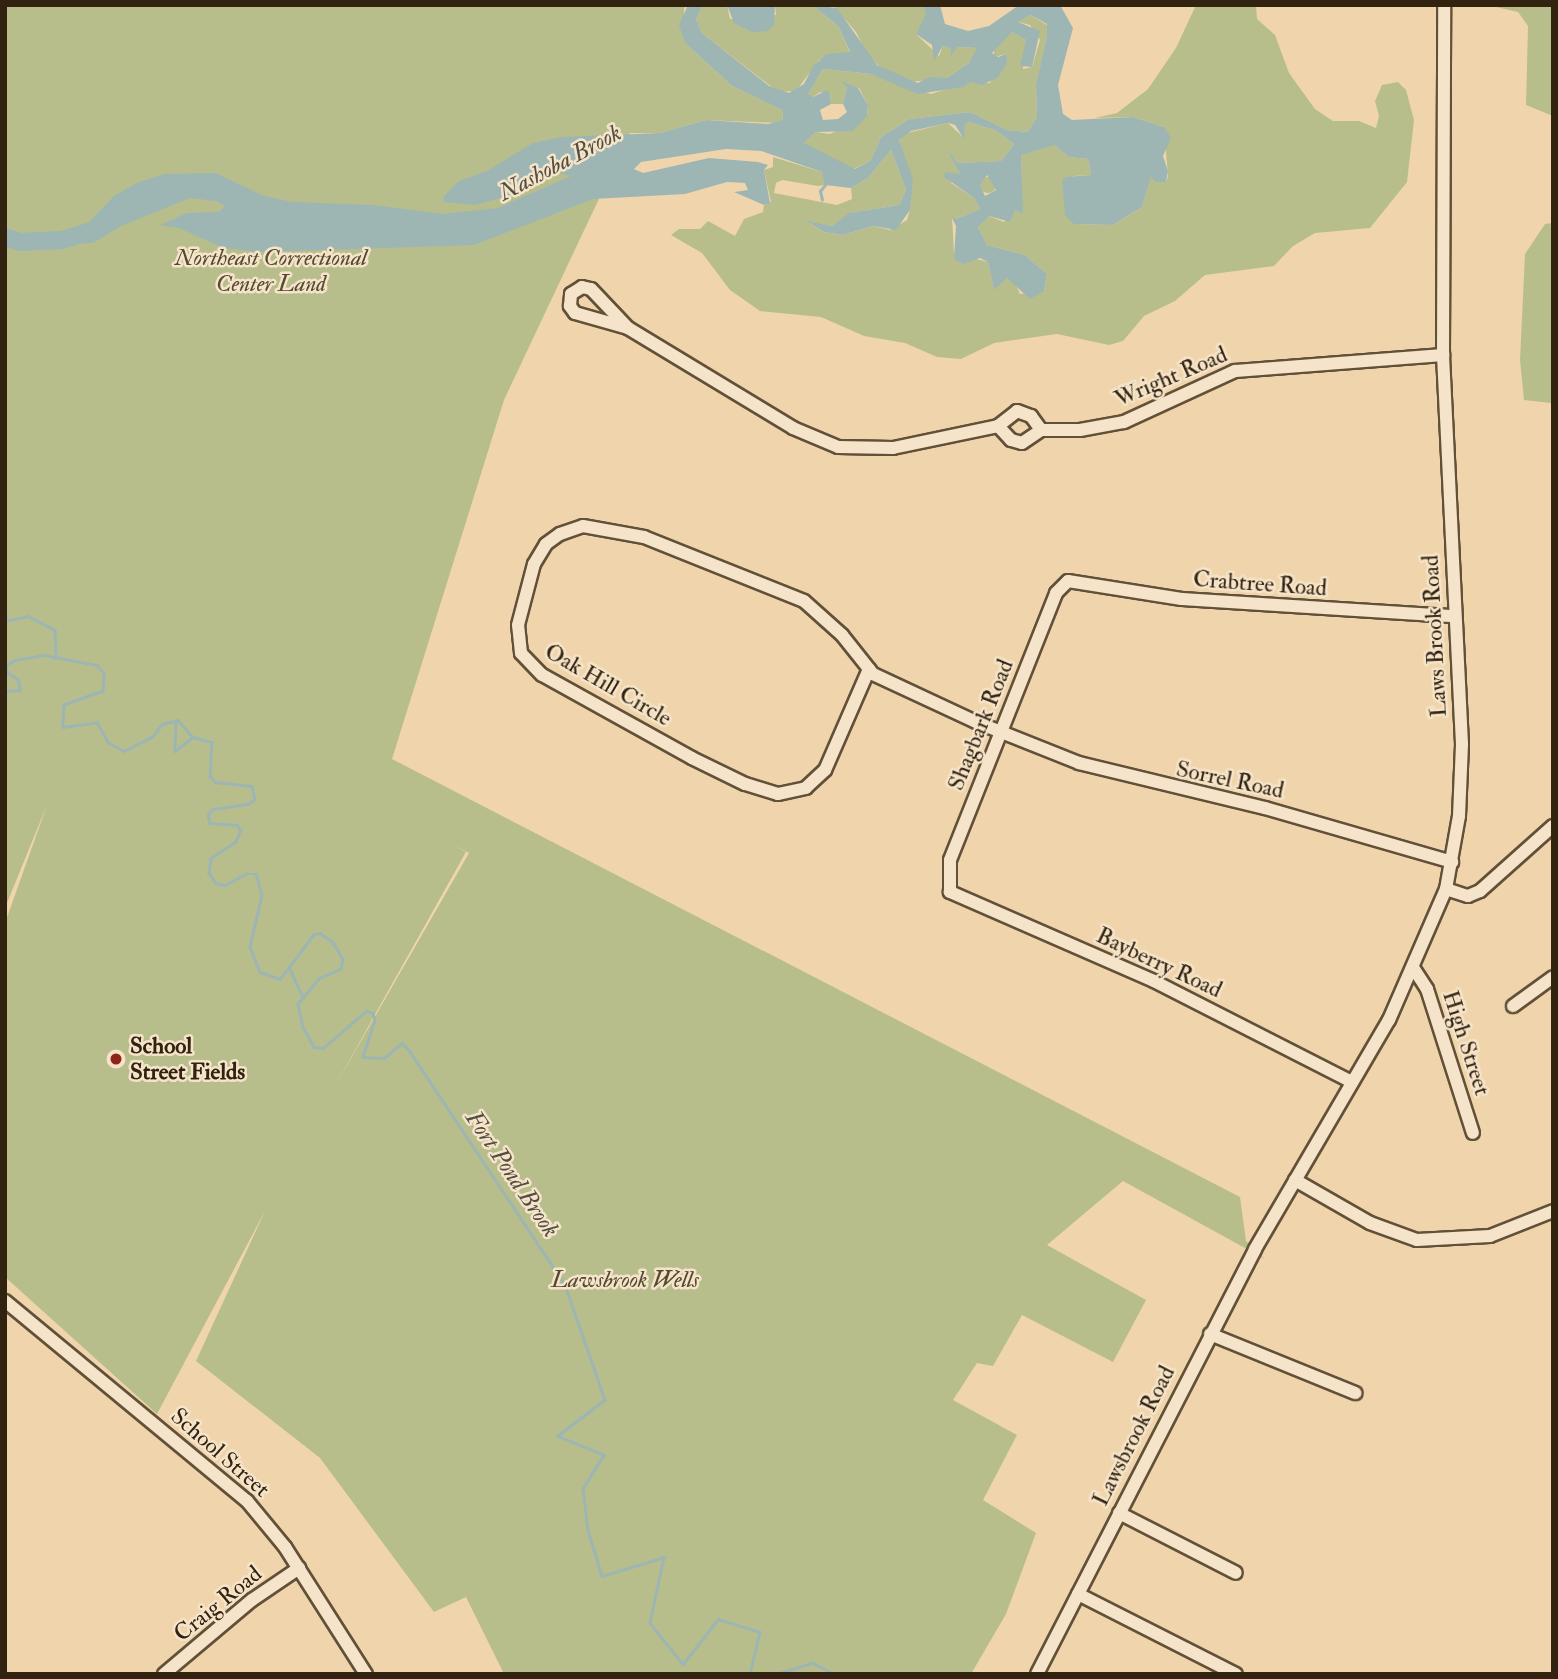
<!DOCTYPE html>
<html>
<head>
<meta charset="utf-8">
<style>
  body { margin:0 }
  #map { position:relative; width:1558px; height:1679px; overflow:hidden; background:#f0d5ac; font-family:"IM FELL Double Pica",serif }
  div>[style] { position:absolute }
  .green>* { inset:0; background:#b7be8c }
  .round { border-radius:50% }
  .water>* { inset:0; background:#9db6b3 }
  .stream>* { height:2.5px; margin:-1.25px; padding:0 1.25px; transform-origin:1.25px; border-radius:1.25px; background:#9db6b3 }
  .river>* { height:18px; margin:-9px; padding:0 9px; transform-origin:9px; border-radius:9px; background:#9db6b3 }
  .roads { filter:drop-shadow(2px 0 #625038) drop-shadow(-2px 0 #625038) drop-shadow(0 2px #625038) drop-shadow(0 -2px #625038) }
  .minor>* { height:12px; margin:-6px; padding:0 6px; transform-origin:6px; border-radius:6px; background:#f5e4c9 }
  .dots>* { width:19px; height:19px; translate:-50% -50%; box-sizing:border-box; border:4px solid #f5e4c9; border-radius:50% }
  span { translate:-50% -50%; white-space:nowrap; text-align:center; line-height:1.15; -webkit-text-stroke:5px #f5e4c9; paint-order:stroke }
  .park-label { font-size:23px; color:#534a30; font-style:italic }
  .street-label { font-size:23px; color:#322311 }
  .poi-label { font-size:23px; color:#322311; font-weight:700 }
  .left { translate:0 -50%; text-align:left }
  .water-label { font-size:24px; color:#524f42; font-style:italic }
  .frame { position:absolute; inset:0; border:7px solid #322311; pointer-events:none }
</style>
</head>
<body>
<div id="map">
  <div class="green">
    <div style="clip-path:polygon(evenodd,5px 5px,688px 5px,684px 8px,685px 43px,732px 86px,782px 110px,783px 120px,778px 123px,706px 120px,660px 133px,630px 133px,504px 400px,392px 759px,1240px 1197px,1246px 1241px,1265px 1259px,1123px 1181px,1047px 1245px,1146px 1300px,1113px 1362px,1022px 1315px,993px 1366px,977px 1363px,953px 1400px,1017px 1435px,983px 1500px,1036px 1533px,1006px 1614px,971px 1674px,504px 1674px,466px 1597px,434px 1612px,320px 1458px,196px 1361px,265px 1211px,157px 1414px,5px 1277px,5px 923px,47px 805px,5px 908px,5px 5px,451px 844px,469px 853px,335px 1086px,466px 852px,451px 844px)"></div>
    <div style="clip-path:polygon(703px 5px,727px 5px,730px 19px,776px 15px,775px 5px,812px 5px,838px 26px,850px 53px,819px 60px,796px 91px,778px 92px,702px 33px,696px 19px)"></div>
    <div style="clip-path:polygon(833px 5px,923px 5px,927px 14px,916px 34px,939px 56px,943px 46px,951px 47px,951px 54px,958px 47px,978px 48px,969px 63px,947px 78px,910px 82px,886px 72px,868px 56px,856px 32px)"></div>
    <div style="clip-path:polygon(1196px 5px,1256px 5px,1257px 19px,1275px 35px,1289px 73px,1315px 109px,1333px 121px,1359px 121px,1376px 128px,1379px 116px,1375px 101px,1382px 85px,1398px 82px,1406px 90px,1414px 120px,1407px 182px,1370px 228px,1315px 233px,1293px 246px,1274px 266px,1205px 275px,1175px 301px,1144px 316px,1123px 341px,1109px 345px,1057px 334px,994px 343px,961px 359px,937px 357px,905px 343px,864px 336px,821px 317px,760px 311px,730px 290px,702px 253px,671px 235px,679px 229px,700px 229px,708px 221px,735px 236px,744px 219px,763px 212px,764px 205px,771px 202px,764px 170px,773px 167px,773px 157px,822px 172px,825px 178px,825px 185px,818px 186px,782px 180px,776px 183px,774px 193px,837px 205px,852px 199px,851px 188px,868px 178px,891px 150px,906px 190px,899px 205px,850px 213px,832px 226px,809px 223px,824px 232px,843px 235px,873px 226px,890px 230px,907px 220px,910px 210px,911px 190px,899px 141px,903px 134px,948px 123px,963px 137px,965px 123px,969px 122px,997px 131px,1014px 144px,1001px 161px,958px 163px,948px 151px,960px 174px,952px 176px,951px 183px,974px 198px,980px 209px,956px 219px,952px 217px,954px 253px,988px 262px,994px 289px,1007px 278px,1014px 280px,1020px 294px,1044px 291px,1047px 274px,1025px 255px,987px 245px,978px 227px,981px 220px,989px 216px,1004px 222px,1015px 210px,1022px 213px,1021px 155px,1044px 145px,1054px 145px,1069px 157px,1088px 159px,1091px 175px,1073px 176px,1074px 224px,1113px 225px,1142px 207px,1151px 176px,1155px 182px,1166px 182px,1168px 176px,1164px 127px,1133px 117px,1095px 118px,1117px 113px,1148px 89px,1176px 48px)"></div>
    <div style="clip-path:polygon(1487px 5px,1553px 5px,1553px 116px,1526px 105px,1528px 26px,1518px 12px)"></div>
    <div style="clip-path:polygon(1031px 15px,1047px 25px,1047px 35px,1036px 86px,1037px 117px,1028px 132px,1007px 130px,970px 112px,909px 119px,881px 137px,871px 160px,854px 169px,814px 151px,804px 143px,816px 132px,830px 134px,867px 116px,868px 105px,859px 88px,847px 87px,843px 104px,831px 104px,830px 94px,820px 92px,813px 97px,807px 95px,823px 69px,871px 74px,931px 94px,969px 82px,990px 83px,1006px 54px,994px 57px,994px 48px,1012px 32px,1026px 40px,1023px 69px,1032px 67px,1040px 40px,1030px 25px,1018px 22px)"></div>
    <div class="round" style="left:980px;top:177px;width:16px;height:16px"></div>
    <div style="clip-path:polygon(1553px 223px,1553px 442px,1551px 403px,1524px 400px,1520px 360px,1525px 254px,1545px 224px)"></div>
  </div>
  <div class="water">
    <div style="clip-path:polygon(evenodd,688px 5px,703px 5px,696px 19px,702px 33px,769px 86px,789px 93px,804px 84px,813px 66px,827px 54px,850px 52px,838px 26px,812px 5px,837px 8px,877px 65px,918px 83px,929px 77px,947px 78px,969px 63px,977px 48px,958px 47px,951px 55px,951px 48px,943px 46px,934px 61px,932px 45px,916px 34px,926px 14px,923px 5px,940px 5px,945px 24px,968px 31px,989px 26px,1019px 5px,1060px 5px,1073px 28px,1058px 85px,1063px 114px,1072px 120px,1133px 117px,1164px 127px,1171px 138px,1163px 156px,1168px 171px,1166px 182px,1155px 182px,1151px 177px,1142px 207px,1113px 225px,1074px 224px,1065px 215px,1062px 181px,1066px 177px,1091px 175px,1088px 159px,1069px 157px,1054px 145px,1021px 155px,1023px 214px,1015px 210px,1010px 222px,989px 216px,978px 227px,987px 245px,1025px 255px,1047px 274px,1044px 291px,1030px 299px,1007px 278px,994px 290px,988px 262px,980px 258px,963px 264px,954px 259px,956px 226px,951px 216px,956px 219px,980px 209px,974px 198px,944px 177px,945px 172px,960px 174px,946px 148px,958px 163px,1001px 161px,1014px 144px,997px 131px,969px 122px,965px 124px,964px 139px,955px 125px,948px 123px,911px 131px,899px 140px,913px 179px,910px 210px,896px 230px,873px 226px,843px 235px,824px 232px,806px 221px,832px 226px,849px 213px,899px 205px,906px 190px,891px 150px,868px 178px,851px 188px,825px 185px,822px 172px,761px 151px,726px 149px,641px 162px,634px 169px,643px 173px,709px 158px,758px 162px,768px 165px,764px 170px,770px 203px,764px 205px,734px 192px,748px 190px,745px 183px,727px 182px,685px 194px,593px 199px,474px 245px,261px 252px,224px 248px,179px 228px,160px 225px,187px 213px,219px 212px,225px 206px,216px 201px,190px 198px,121px 226px,93px 243px,68px 244px,114px 196px,139px 182px,165px 174px,216px 173px,264px 196px,292px 202px,373px 205px,443px 214px,498px 208px,571px 176px,555px 172px,514px 194px,475px 205px,443px 202px,444px 196px,459px 181px,489px 170px,533px 143px,562px 137px,660px 133px,706px 120px,768px 124px,783px 120px,782px 110px,732px 86px,685px 43px,679px 25px,688px 5px,1031px 15px,1047px 24px,1047px 35px,1036px 85px,1037px 117px,1028px 132px,1007px 130px,970px 112px,909px 119px,881px 137px,871px 160px,855px 169px,804px 143px,816px 132px,853px 131px,867px 116px,868px 105px,858px 88px,841px 81px,847px 87px,843px 104px,847px 112px,838px 119px,823px 120px,820px 110px,831px 104px,830px 94px,827px 90px,813px 97px,808px 94px,823px 69px,871px 74px,917px 94px,964px 87px,970px 82px,982px 85px,997px 78px,1007px 63px,1006px 54px,998px 57px,992px 53px,1012px 32px,1026px 40px,1020px 66px,1032px 67px,1040px 31px,1018px 22px,1031px 15px,688px 5px,987px 175px,996px 190px,985px 196px,980px 185px,987px 175px)"></div>
    <div style="clip-path:polygon(727px 5px,775px 5px,774px 25px,767px 31px,752px 32px,734px 23px)"></div>
  </div>
  <div class="stream">
    <div style="left:822px;top:200px;width:9px;rotate:-103deg"></div>
    <div style="left:820px;top:191px;width:8px;rotate:-50deg"></div>
    <div style="left:5px;top:621px;width:24px;rotate:-12deg"></div>
    <div style="left:28px;top:616px;width:30px;rotate:27deg"></div>
    <div style="left:55px;top:630px;width:28px;rotate:88deg"></div>
    <div style="left:5px;top:691px;width:15px;rotate:-4deg"></div>
    <div style="left:20px;top:690px;width:10px;rotate:-101deg"></div>
    <div style="left:18px;top:680px;width:14px;rotate:-146deg"></div>
    <div style="left:6px;top:672px;width:7px;rotate:-90deg"></div>
    <div style="left:6px;top:665px;width:10px;rotate:-29deg"></div>
    <div style="left:15px;top:660px;width:29px;rotate:-10deg"></div>
    <div style="left:44px;top:655px;width:54px;rotate:10.7deg"></div>
    <div style="left:97px;top:665px;width:11px;rotate:49deg"></div>
    <div style="left:104px;top:673px;width:18px;rotate:93deg"></div>
    <div style="left:103px;top:691px;width:41px;rotate:160.3deg"></div>
    <div style="left:64px;top:705px;width:22px;rotate:93deg"></div>
    <div style="left:63px;top:727px;width:34px;rotate:-8deg"></div>
    <div style="left:97px;top:722px;width:23px;rotate:61deg"></div>
    <div style="left:108px;top:742px;width:18px;rotate:29deg"></div>
    <div style="left:124px;top:751px;width:31px;rotate:-27deg"></div>
    <div style="left:152px;top:737px;width:16px;rotate:-52deg"></div>
    <div style="left:162px;top:724px;width:16px;rotate:-14deg"></div>
    <div style="left:178px;top:720px;width:23px;rotate:49deg"></div>
    <div style="left:193px;top:737px;width:20px;rotate:15deg"></div>
    <div style="left:212px;top:742px;width:34px;rotate:93deg"></div>
    <div style="left:210px;top:776px;width:8px;rotate:50deg"></div>
    <div style="left:215px;top:782px;width:37px;rotate:6deg"></div>
    <div style="left:252px;top:786px;width:13px;rotate:77deg"></div>
    <div style="left:255px;top:799px;width:8px;rotate:140deg"></div>
    <div style="left:249px;top:804px;width:37px;rotate:171deg"></div>
    <div style="left:212px;top:810px;width:6px;rotate:129deg"></div>
    <div style="left:208px;top:815px;width:8px;rotate:76deg"></div>
    <div style="left:210px;top:823px;width:27px;rotate:4deg"></div>
    <div style="left:237px;top:825px;width:6px;rotate:51deg"></div>
    <div style="left:241px;top:830px;width:13px;rotate:113deg"></div>
    <div style="left:236px;top:842px;width:30px;rotate:147deg"></div>
    <div style="left:211px;top:858px;width:15px;rotate:98deg"></div>
    <div style="left:209px;top:873px;width:12px;rotate:55deg"></div>
    <div style="left:216px;top:883px;width:9px;rotate:13deg"></div>
    <div style="left:225px;top:885px;width:24px;rotate:-28deg"></div>
    <div style="left:246px;top:874px;width:10px"></div>
    <div style="left:256px;top:874px;width:22px;rotate:74deg"></div>
    <div style="left:262px;top:895px;width:53px;rotate:103deg"></div>
    <div style="left:250px;top:947px;width:27px;rotate:68deg"></div>
    <div style="left:260px;top:972px;width:21px;rotate:19deg"></div>
    <div style="left:280px;top:979px;width:55px;rotate:-53.1deg"></div>
    <div style="left:313px;top:935px;width:7px;rotate:-16deg"></div>
    <div style="left:320px;top:933px;width:16px;rotate:35deg"></div>
    <div style="left:333px;top:942px;width:20px;rotate:60deg"></div>
    <div style="left:343px;top:959px;width:10px;rotate:101deg"></div>
    <div style="left:341px;top:969px;width:24px;rotate:156deg"></div>
    <div style="left:319px;top:979px;width:33px;rotate:130deg"></div>
    <div style="left:298px;top:1004px;width:24px;rotate:78deg"></div>
    <div style="left:303px;top:1027px;width:23px;rotate:61deg"></div>
    <div style="left:314px;top:1047px;width:9px;rotate:6deg"></div>
    <div style="left:323px;top:1048px;width:57px;rotate:-40.7deg"></div>
    <div style="left:366px;top:1011px;width:7px;rotate:16deg"></div>
    <div style="left:373px;top:1013px;width:7px;rotate:74deg"></div>
    <div style="left:375px;top:1020px;width:39px;rotate:108deg"></div>
    <div style="left:363px;top:1057px;width:21px;rotate:3deg"></div>
    <div style="left:384px;top:1058px;width:23px;rotate:-40deg"></div>
    <div style="left:402px;top:1043px;width:10px;rotate:45deg"></div>
    <div style="left:409px;top:1050px;width:282px;rotate:56.4deg"></div>
    <div style="left:565px;top:1285px;width:122px;rotate:70.8deg"></div>
    <div style="left:605px;top:1400px;width:59px;rotate:142.5deg"></div>
    <div style="left:558px;top:1436px;width:50px;rotate:22.4deg"></div>
    <div style="left:604px;top:1455px;width:40px;rotate:122deg"></div>
    <div style="left:583px;top:1489px;width:41px;rotate:83deg"></div>
    <div style="left:588px;top:1530px;width:48px;rotate:73.1deg"></div>
    <div style="left:602px;top:1576px;width:65px;rotate:-17deg"></div>
    <div style="left:664px;top:1557px;width:67px;rotate:102deg"></div>
    <div style="left:650px;top:1623px;width:53px;rotate:51.2deg"></div>
    <div style="left:683px;top:1664px;width:57px;rotate:-52.1deg"></div>
    <div style="left:718px;top:1619px;width:44px;rotate:17.2deg"></div>
    <div style="left:760px;top:1632px;width:43px;rotate:103.4deg"></div>
    <div style="left:176px;top:720px;width:31px;rotate:92deg"></div>
    <div style="left:175px;top:751px;width:23px;rotate:-38deg"></div>
    <div style="left:289px;top:967px;width:31px;rotate:65deg"></div>
    <div style="left:776px;top:1674px;width:39px;rotate:-17deg"></div>
    <div style="left:813px;top:1663px;width:25px;rotate:27deg"></div>
  </div>
  <div class="river">
    <div style="left:5px;top:237px;width:16px;rotate:18deg"></div>
    <div style="left:20px;top:242px;width:42px;rotate:-2.7deg"></div>
    <div style="left:62px;top:240px;width:37px;rotate:-17deg"></div>
  </div>
  <div class="roads">
    <div class="minor">
      <div style="left:628px;top:328px;width:55px;rotate:-164.2deg"></div>
      <div style="left:575px;top:313px;width:9px;rotate:-126deg"></div>
      <div style="left:570px;top:306px;width:12px;rotate:-85deg"></div>
      <div style="left:571px;top:294px;width:13px;rotate:-32deg"></div>
      <div style="left:582px;top:287px;width:9px;rotate:13deg"></div>
      <div style="left:591px;top:289px;width:54px;rotate:46.5deg"></div>
      <div style="left:628px;top:328px;width:193px;rotate:31.2deg"></div>
      <div style="left:793px;top:428px;width:49px;rotate:22.9deg"></div>
      <div style="left:838px;top:447px;width:55px;rotate:1deg"></div>
      <div style="left:893px;top:448px;width:107px;rotate:-11.8deg"></div>
      <div style="left:998px;top:426px;width:24px;rotate:-38deg"></div>
      <div style="left:1017px;top:411px;width:15px;rotate:20deg"></div>
      <div style="left:1031px;top:416px;width:17px;rotate:54deg"></div>
      <div style="left:998px;top:426px;width:19px;rotate:47deg"></div>
      <div style="left:1011px;top:440px;width:11px;rotate:15deg"></div>
      <div style="left:1022px;top:443px;width:23px;rotate:-34deg"></div>
      <div style="left:1041px;top:430px;width:39px"></div>
      <div style="left:1080px;top:430px;width:45px;rotate:-10.3deg"></div>
      <div style="left:1124px;top:422px;width:122px;rotate:-24.7deg"></div>
      <div style="left:1235px;top:371px;width:209px;rotate:-4.4deg"></div>
      <div style="left:869px;top:669px;width:110px;rotate:113.5deg"></div>
      <div style="left:825px;top:770px;width:26px;rotate:137deg"></div>
      <div style="left:806px;top:788px;width:29px;rotate:168deg"></div>
      <div style="left:778px;top:794px;width:34px;rotate:-163deg"></div>
      <div style="left:745px;top:784px;width:59px;rotate:-153.9deg"></div>
      <div style="left:692px;top:758px;width:171px;rotate:-151deg"></div>
      <div style="left:542px;top:675px;width:30px;rotate:-134deg"></div>
      <div style="left:521px;top:653px;width:28px;rotate:-96deg"></div>
      <div style="left:518px;top:625px;width:63px;rotate:-75.3deg"></div>
      <div style="left:534px;top:564px;width:23px;rotate:-59deg"></div>
      <div style="left:546px;top:544px;width:17px;rotate:-36deg"></div>
      <div style="left:560px;top:534px;width:24px;rotate:-19deg"></div>
      <div style="left:583px;top:526px;width:62px;rotate:10.2deg"></div>
      <div style="left:644px;top:537px;width:172px;rotate:21.8deg"></div>
      <div style="left:804px;top:601px;width:51px;rotate:41.8deg"></div>
      <div style="left:842px;top:635px;width:50px;rotate:51.5deg"></div>
      <div style="left:873px;top:674px;width:114px;rotate:25deg"></div>
      <div style="left:976px;top:722px;width:111px;rotate:21.7deg"></div>
      <div style="left:1079px;top:763px;width:191px;rotate:13.6deg"></div>
      <div style="left:1265px;top:808px;width:195px;rotate:16.1deg"></div>
      <div style="left:1446px;top:889px;width:23px;rotate:18deg"></div>
      <div style="left:1468px;top:896px;width:13px;rotate:-23deg"></div>
      <div style="left:1480px;top:891px;width:98px;rotate:-41.7deg"></div>
      <div style="left:1414px;top:969px;width:24px;rotate:57deg"></div>
      <div style="left:1427px;top:989px;width:151px;rotate:72.3deg"></div>
      <div style="left:1513px;top:1006px;width:49px;rotate:-35.9deg"></div>
      <div style="left:1352px;top:1082px;width:222px;rotate:-153deg"></div>
      <div style="left:1154px;top:981px;width:223px;rotate:-156.4deg"></div>
      <div style="left:950px;top:892px;width:32px;rotate:-90deg"></div>
      <div style="left:950px;top:860px;width:287px;rotate:-68.3deg"></div>
      <div style="left:1056px;top:593px;width:17px;rotate:-45deg"></div>
      <div style="left:1068px;top:581px;width:115px;rotate:9deg"></div>
      <div style="left:1182px;top:599px;width:273px;rotate:3.6deg"></div>
      <div style="left:1295px;top:1180px;width:86px;rotate:29.8deg"></div>
      <div style="left:1370px;top:1223px;width:50px;rotate:19.9deg"></div>
      <div style="left:1417px;top:1240px;width:73px;rotate:-3.1deg"></div>
      <div style="left:1490px;top:1236px;width:68px;rotate:-21.6deg"></div>
      <div style="left:5px;top:1301px;width:314px;rotate:39.6deg"></div>
      <div style="left:247px;top:1501px;width:60px;rotate:50.4deg"></div>
      <div style="left:285px;top:1547px;width:151px;rotate:57.5deg"></div>
      <div style="left:1210px;top:1334px;width:157px;rotate:22.1deg"></div>
      <div style="left:1119px;top:1513px;width:131px;rotate:27.1deg"></div>
      <div style="left:1078px;top:1594px;width:177px;rotate:26.9deg"></div>
      <div style="left:164px;top:1674px;width:115px;rotate:-40.1deg"></div>
      <div style="left:252px;top:1600px;width:57px;rotate:-34.2deg"></div>
      <div style="left:1037px;top:1674px;width:478px;rotate:-62.8deg"></div>
      <div style="left:1255px;top:1249px;width:265px;rotate:-59.7deg"></div>
      <div style="left:1389px;top:1020px;width:143px;rotate:-66.5deg"></div>
      <div style="left:1446px;top:889px;width:74px;rotate:-79.9deg"></div>
      <div style="left:1459px;top:816px;width:72px;rotate:-87.6deg"></div>
      <div style="left:1462px;top:744px;width:389px;rotate:-92.8deg"></div>
      <div style="left:1443px;top:355px;width:350px;rotate:-89.8deg"></div>
    </div>
  </div>
  <div class="dots">
    <div style="left:116px;top:1059px;background:#8f2418"></div>
  </div>
  <div class="park-label">
    <span style="left:271px;top:271px">Northeast Correctional<br>Center Land</span>
    <span style="left:625px;top:1280px">Lawsbrook Wells</span>
  </div>
  <div class="street-label">
    <span style="left:1171px;top:377px;rotate:-23deg">Wright Road</span>
    <span style="left:1260px;top:584px;rotate:4deg">Crabtree Road</span>
    <span style="left:1435px;top:636px;rotate:-93deg">Laws Brook Road</span>
    <span style="left:608px;top:685px;rotate:30deg">Oak Hill Circle</span>
    <span style="left:981px;top:725px;rotate:-68deg">Shagbark Road</span>
    <span style="left:1230px;top:780px;rotate:12deg">Sorrel Road</span>
    <span style="left:1159px;top:963px;rotate:25deg">Bayberry Road</span>
    <span style="left:1466px;top:1043px;rotate:72deg">High Street</span>
    <span style="left:1134px;top:1436px;rotate:-63deg">Lawsbrook Road</span>
    <span style="left:220px;top:1453px;rotate:41deg">School Street</span>
    <span style="left:218px;top:1604px;rotate:-39deg">Craig Road</span>
  </div>
  <div class="poi-label">
    <span class="left" style="left:130px;top:1059px">School<br>Street Fields</span>
  </div>
  <div class="water-label">
    <span style="left:560px;top:163px;rotate:-28deg">Nashoba Brook</span>
    <span style="left:512px;top:1174px;rotate:56deg">Fort Pond Brook</span>
  </div>
  <div class="frame"></div>
</div>
</body>
</html>
